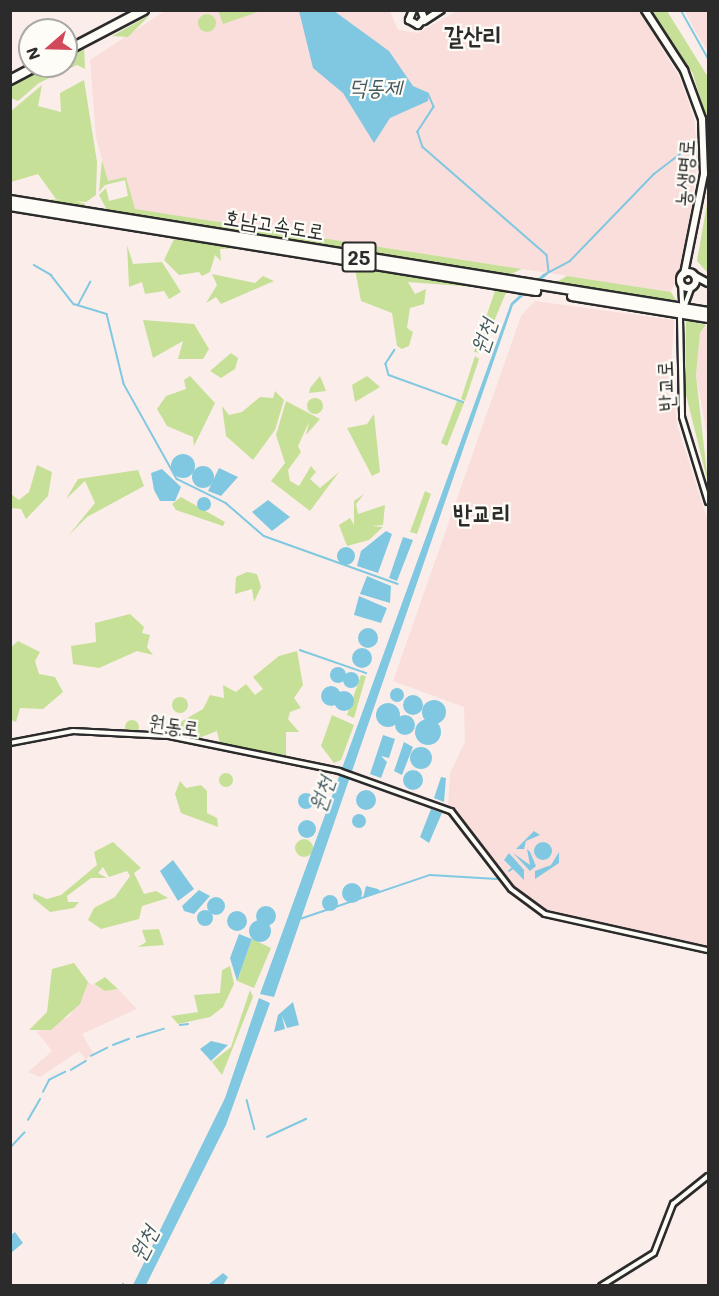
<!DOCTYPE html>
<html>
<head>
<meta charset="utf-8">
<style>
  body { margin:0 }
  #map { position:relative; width:719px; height:1296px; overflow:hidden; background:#fbeeea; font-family:Mali,"Poor Story",sans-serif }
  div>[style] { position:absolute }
  .built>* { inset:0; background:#f9dedb }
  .green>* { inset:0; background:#c6e097 }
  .round { border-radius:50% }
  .water>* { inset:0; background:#80c8e1 }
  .stream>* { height:1.5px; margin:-0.75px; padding:0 0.75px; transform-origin:0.75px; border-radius:0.75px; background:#80c8e1 }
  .roads { filter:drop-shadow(2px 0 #2b2b2b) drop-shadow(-2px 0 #2b2b2b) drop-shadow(0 2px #2b2b2b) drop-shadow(0 -2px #2b2b2b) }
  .minor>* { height:4px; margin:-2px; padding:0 2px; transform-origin:2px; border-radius:2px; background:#fdfcf7 }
  .major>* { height:6px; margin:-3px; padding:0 3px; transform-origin:3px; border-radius:3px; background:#fdfcf7 }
  .major>.ring { margin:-3px; padding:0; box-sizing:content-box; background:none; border:6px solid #fdfcf7; border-radius:50% }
  .highway>* { height:8px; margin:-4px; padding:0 4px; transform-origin:4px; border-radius:4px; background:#fdfcf7 }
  span { translate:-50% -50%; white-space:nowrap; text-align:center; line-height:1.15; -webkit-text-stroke:4.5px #fdfcf7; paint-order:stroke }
  .shield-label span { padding:2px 4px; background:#fdfcf7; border:2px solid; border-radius:4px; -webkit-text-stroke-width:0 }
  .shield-label { font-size:20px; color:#2b2b2b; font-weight:700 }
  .street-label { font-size:21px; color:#2b2b2b }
  .water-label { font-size:22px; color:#445a62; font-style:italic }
  .quarter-label { font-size:24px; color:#2b2b2b; font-weight:700 }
  .frame { position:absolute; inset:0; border:12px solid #2b2b2b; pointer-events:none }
  .north { position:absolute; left:18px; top:18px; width:60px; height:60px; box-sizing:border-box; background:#fdfcf7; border:2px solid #a9a8a5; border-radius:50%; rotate:250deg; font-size:16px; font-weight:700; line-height:24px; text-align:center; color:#2b2b2b }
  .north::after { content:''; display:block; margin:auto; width:21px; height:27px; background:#d1495b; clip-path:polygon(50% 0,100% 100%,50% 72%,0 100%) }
</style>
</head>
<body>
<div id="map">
  <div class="built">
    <div style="clip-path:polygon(165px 11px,390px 11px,398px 30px,418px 33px,457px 11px,639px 11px,679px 76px,694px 118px,698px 157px,684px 261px,671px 292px,134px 209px,126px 178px,108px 181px,96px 138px,90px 60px)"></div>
    <div style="clip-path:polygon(685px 11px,708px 11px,708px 52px,695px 31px)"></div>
    <div style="clip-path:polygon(535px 301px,674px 320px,671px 366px,677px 425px,708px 521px,708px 947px,563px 916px,536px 907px,516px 891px,448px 805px,450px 773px,465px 742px,464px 707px,393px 681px,521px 316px)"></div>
    <div style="clip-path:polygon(708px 325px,708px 441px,696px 375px,700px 333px)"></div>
    <div style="clip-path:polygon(88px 982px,105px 991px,118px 989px,137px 1009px,82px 1034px,93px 1053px,86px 1060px,79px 1051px,40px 1077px,28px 1072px,52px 1051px,37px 1032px,70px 1016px)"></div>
  </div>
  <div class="green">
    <div style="clip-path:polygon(218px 10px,260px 10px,260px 11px,223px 24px)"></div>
    <div style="clip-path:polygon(652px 11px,667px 11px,708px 77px,708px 124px,693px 74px)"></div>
    <div class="round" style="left:198px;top:14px;width:18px;height:18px"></div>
    <div style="clip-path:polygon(150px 15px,128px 37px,112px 36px)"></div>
    <div style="clip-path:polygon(84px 46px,85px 69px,77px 65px,39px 83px,18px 101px,11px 98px,10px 84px,42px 66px,66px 66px,66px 54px)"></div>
    <div style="clip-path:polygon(84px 80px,97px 162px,96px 195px,86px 202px,56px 199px,38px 174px,11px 182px,11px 111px,42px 85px,38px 106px,61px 112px,60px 93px)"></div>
    <div style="clip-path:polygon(102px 160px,108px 181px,126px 177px,135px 209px,522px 269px,504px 277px,108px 212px,99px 195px,106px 188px,109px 201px,128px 196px,125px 180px,105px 185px,99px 192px)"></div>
    <div style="clip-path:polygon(708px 198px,708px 273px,697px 261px)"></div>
    <div style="clip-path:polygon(70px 199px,85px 204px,84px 208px,33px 200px)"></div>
    <div style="clip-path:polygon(175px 237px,215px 243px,242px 248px,220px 249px,221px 261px,215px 255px,210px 272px,202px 276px,199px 272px,179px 275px,164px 260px)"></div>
    <div style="clip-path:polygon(127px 245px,133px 264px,162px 262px,181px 292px,169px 299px,164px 291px,145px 294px,142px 282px,129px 287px)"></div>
    <div style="clip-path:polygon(341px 265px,474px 284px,475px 287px,408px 282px,415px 294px,426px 289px,424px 304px,410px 308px,407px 328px,413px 332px,409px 346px,402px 349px,397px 346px,392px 313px,361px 301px,355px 269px)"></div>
    <div style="clip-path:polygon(212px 274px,255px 283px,263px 276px,274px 281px,221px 304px,216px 297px,206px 303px,217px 285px)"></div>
    <div style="clip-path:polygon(567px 276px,671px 292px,678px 304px,553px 284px)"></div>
    <div style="clip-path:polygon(478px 285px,507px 290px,481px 353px,474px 352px,495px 291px)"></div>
    <div style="clip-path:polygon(143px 320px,194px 324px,209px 349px,203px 359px,178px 359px,183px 341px,153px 358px)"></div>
    <div style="clip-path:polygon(686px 320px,706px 325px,700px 333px,696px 375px,708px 483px,685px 391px)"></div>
    <div style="clip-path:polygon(231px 353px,238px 358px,235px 369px,221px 378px,210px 371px)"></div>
    <div style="clip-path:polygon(475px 356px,479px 359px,465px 401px,461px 399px)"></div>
    <div style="clip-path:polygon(190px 376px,215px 403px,194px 446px,193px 437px,167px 426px,157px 409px,166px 396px,186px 389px,184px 380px)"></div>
    <div style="clip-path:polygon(320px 376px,326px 391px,309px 393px,310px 388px)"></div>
    <div style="clip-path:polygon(367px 376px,380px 387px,355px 402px,352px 385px)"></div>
    <div style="clip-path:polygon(275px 391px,284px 400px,275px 430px,253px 460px,226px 436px,222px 406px,229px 415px,242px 412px,260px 397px,273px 398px)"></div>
    <div class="round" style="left:307px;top:398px;width:16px;height:16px"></div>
    <div style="clip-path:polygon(286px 401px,320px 419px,306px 435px,309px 422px,298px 446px,301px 452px,288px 470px,290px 481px,299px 486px,311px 466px,316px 472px,310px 479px,320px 488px,339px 472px,310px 511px,271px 481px,285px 463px,276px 435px)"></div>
    <div style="clip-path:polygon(457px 401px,464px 403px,447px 446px,441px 443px)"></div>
    <div style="clip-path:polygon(374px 414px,380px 472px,372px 476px,347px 428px,367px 424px)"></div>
    <div style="clip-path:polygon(37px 465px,52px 472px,48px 496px,26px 519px,21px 509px,11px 508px,11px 494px,19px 500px,29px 492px)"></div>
    <div style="clip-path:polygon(138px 470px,144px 486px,87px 517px,68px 536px,95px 503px,85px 481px,66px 499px,78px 479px)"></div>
    <div style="clip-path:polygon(425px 491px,431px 494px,417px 534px,387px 525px,410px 532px)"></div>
    <div style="clip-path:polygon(364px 494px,356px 504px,358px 514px,385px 505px,383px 525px,372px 526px,383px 527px,369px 540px,347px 546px,339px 525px,350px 518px,354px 525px,354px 501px)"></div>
    <div style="clip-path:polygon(181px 497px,225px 522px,223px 526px,176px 510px,172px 504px)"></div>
    <div style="clip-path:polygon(247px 572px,257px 574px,261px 587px,254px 602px,252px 589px,235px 594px,236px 577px)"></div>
    <div style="clip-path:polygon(130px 614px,144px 627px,142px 633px,150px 635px,147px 647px,153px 655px,137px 651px,99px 668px,73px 664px,71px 646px,96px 642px,95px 623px)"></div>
    <div style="clip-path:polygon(18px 641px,40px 652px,35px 661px,39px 674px,55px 677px,63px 692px,43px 709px,20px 708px,16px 722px,11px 720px,10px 648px)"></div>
    <div style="clip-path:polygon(297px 651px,303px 685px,294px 698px,301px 708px,290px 712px,288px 719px,299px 732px,286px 732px,286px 757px,220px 745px,217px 731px,199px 738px,170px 728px,203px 709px,210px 695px,224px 698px,223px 685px,236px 692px,246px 684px,255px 695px,263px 689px,253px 677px,279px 656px)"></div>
    <div style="clip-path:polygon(361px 675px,366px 676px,354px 718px,347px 715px)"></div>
    <div class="round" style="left:172px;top:697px;width:16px;height:16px"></div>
    <div style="clip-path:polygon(332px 715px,354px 725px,341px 760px,334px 763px,321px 746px)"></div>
    <div class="round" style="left:125px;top:720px;width:14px;height:14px"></div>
    <div class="round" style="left:219px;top:773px;width:14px;height:14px"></div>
    <div style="clip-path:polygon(180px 781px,186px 788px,201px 785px,207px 791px,207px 813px,217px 818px,218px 827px,181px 813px,175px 794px)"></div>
    <div class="round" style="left:295px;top:839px;width:18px;height:18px"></div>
    <div style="clip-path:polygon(113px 842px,141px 868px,134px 873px,144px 894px,156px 891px,168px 898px,142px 906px,139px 919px,101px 929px,88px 920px,94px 908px,115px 897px,130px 876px,127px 871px,109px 877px,103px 867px,98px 873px,107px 878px,91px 878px,67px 896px,68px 902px,79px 902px,74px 908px,50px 912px,33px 898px,33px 893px,47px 899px,61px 895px,97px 865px,94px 852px)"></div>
    <div style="clip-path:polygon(159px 929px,164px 945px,138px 947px,146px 942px,142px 930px)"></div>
    <div style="clip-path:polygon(252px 939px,271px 948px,254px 988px,237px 981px)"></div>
    <div style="clip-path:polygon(74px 963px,88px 982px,80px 1004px,51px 1030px,29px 1030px,47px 1012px,52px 969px)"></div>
    <div style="clip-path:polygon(230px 966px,234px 984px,223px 1007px,210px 1017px,178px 1024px,171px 1016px,198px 1012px,194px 995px,220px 993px,222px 970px)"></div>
    <div style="clip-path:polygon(105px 977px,118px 989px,105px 991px,94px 984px)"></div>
    <div style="clip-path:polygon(250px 990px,253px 997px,222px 1075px,212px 1062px,231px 1047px)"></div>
  </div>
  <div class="water">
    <div style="clip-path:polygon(299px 11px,334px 11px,389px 51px,413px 86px,429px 93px,428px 101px,390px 118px,374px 143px,343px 93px,313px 68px)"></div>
    <div style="clip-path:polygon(543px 274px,548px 274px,513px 305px,274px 997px,260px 994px,511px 303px)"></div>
    <div class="round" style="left:171px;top:454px;width:24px;height:24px"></div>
    <div class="round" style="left:192px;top:466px;width:22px;height:22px"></div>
    <div style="clip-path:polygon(219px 468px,238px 477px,221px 496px,208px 491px)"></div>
    <div style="clip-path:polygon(162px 469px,181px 487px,175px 501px,160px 501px,154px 490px,151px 473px)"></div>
    <div class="round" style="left:197px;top:497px;width:14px;height:14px"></div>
    <div style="clip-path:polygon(268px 500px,290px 517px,272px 531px,252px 512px)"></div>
    <div style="clip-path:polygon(386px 531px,392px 534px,378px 573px,357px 566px,361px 551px)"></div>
    <div style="clip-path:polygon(403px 537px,413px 540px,397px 581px,389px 578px)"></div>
    <div class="round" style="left:337px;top:547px;width:18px;height:18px"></div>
    <div style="clip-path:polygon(367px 576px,391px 586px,390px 603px,360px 594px)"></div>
    <div style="clip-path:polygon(359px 596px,387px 608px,381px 623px,354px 615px)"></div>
    <div class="round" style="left:358px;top:628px;width:20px;height:20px"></div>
    <div class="round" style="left:352px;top:648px;width:20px;height:20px"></div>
    <div class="round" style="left:330px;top:667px;width:16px;height:16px"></div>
    <div class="round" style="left:343px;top:672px;width:16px;height:16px"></div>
    <div class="round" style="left:321px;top:686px;width:20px;height:20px"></div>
    <div class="round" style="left:390px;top:688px;width:14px;height:14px"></div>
    <div class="round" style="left:334px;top:691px;width:20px;height:20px"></div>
    <div class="round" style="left:403px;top:695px;width:20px;height:20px"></div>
    <div class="round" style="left:422px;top:700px;width:24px;height:24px"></div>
    <div class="round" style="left:376px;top:703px;width:24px;height:24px"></div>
    <div class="round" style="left:395px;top:715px;width:20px;height:20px"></div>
    <div class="round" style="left:415px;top:719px;width:26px;height:26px"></div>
    <div style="clip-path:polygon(383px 735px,395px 739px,389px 758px,381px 756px,387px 762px,381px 778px,370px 774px)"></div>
    <div style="clip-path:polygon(404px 742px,413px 747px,402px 775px,394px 771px)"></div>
    <div class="round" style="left:410px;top:747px;width:22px;height:22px"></div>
    <div class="round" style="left:403px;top:770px;width:20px;height:20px"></div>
    <div style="clip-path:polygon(441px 777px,446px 778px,444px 802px,434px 798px)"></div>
    <div class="round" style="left:356px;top:790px;width:20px;height:20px"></div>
    <div class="round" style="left:298px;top:793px;width:16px;height:16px"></div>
    <div style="clip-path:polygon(431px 809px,442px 813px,429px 843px,420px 837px)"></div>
    <div class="round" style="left:352px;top:814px;width:14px;height:14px"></div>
    <div class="round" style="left:298px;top:820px;width:18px;height:18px"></div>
    <div style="clip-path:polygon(534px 831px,540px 835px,526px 841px,524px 849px,516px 849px)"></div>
    <div class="round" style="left:534px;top:842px;width:18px;height:18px"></div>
    <div style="clip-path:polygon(527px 849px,542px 863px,530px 852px,536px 866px,530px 871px,513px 853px,530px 865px)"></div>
    <div style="clip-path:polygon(559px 852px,559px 863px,535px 879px,535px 871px,551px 865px)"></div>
    <div style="clip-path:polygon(509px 853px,524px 870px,524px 880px,504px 860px)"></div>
    <div style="clip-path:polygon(173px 860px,194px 889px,178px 901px,160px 871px)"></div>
    <div class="round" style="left:342px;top:883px;width:20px;height:20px"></div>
    <div style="clip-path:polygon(366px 886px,378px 889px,381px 892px,363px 898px)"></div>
    <div style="clip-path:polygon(199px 890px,210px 896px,194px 914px,184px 911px,182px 906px)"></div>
    <div class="round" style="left:322px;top:895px;width:16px;height:16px"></div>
    <div class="round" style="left:207px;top:897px;width:18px;height:18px"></div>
    <div class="round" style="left:256px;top:906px;width:20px;height:20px"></div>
    <div class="round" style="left:197px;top:910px;width:16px;height:16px"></div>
    <div class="round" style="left:227px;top:911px;width:20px;height:20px"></div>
    <div class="round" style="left:249px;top:920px;width:22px;height:22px"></div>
    <div style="clip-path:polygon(239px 934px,252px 939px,237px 981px,230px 958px)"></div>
    <div style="clip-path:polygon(259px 998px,270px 1003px,226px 1125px,146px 1285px,133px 1285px,225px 1098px)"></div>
    <div style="clip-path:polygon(293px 1002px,299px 1025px,287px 1028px,282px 1016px,285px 1029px,274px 1032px,278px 1015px)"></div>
    <div style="clip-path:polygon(211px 1041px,228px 1045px,211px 1061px,200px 1049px)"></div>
    <div style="clip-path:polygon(15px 1232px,23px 1243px,11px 1253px,11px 1235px)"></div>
    <div style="clip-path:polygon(223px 1273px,228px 1277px,223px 1285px,208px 1285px)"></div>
  </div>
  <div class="stream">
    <div style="left:681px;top:10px;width:55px;rotate:60.6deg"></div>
    <div style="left:429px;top:95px;width:13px;rotate:67deg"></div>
    <div style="left:434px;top:107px;width:30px;rotate:123deg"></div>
    <div style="left:418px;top:132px;width:16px;rotate:72deg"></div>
    <div style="left:423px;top:147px;width:164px;rotate:41.1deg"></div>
    <div style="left:547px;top:255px;width:17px;rotate:83deg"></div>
    <div style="left:34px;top:265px;width:20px;rotate:30deg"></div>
    <div style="left:51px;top:275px;width:37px;rotate:52deg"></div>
    <div style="left:74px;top:304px;width:34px;rotate:17deg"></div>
    <div style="left:107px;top:314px;width:72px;rotate:76.3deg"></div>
    <div style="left:124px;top:384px;width:109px;rotate:60.8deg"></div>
    <div style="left:177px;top:479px;width:55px;rotate:26.1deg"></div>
    <div style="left:226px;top:503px;width:50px;rotate:41deg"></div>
    <div style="left:264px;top:536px;width:142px;rotate:19.7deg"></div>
    <div style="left:544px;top:275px;width:30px;rotate:-28deg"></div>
    <div style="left:570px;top:261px;width:121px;rotate:-46deg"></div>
    <div style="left:654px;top:174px;width:58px;rotate:-37.3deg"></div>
    <div style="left:78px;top:305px;width:26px;rotate:-62deg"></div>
    <div style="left:395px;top:350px;width:17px;rotate:123deg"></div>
    <div style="left:386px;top:364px;width:11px;rotate:75deg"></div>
    <div style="left:389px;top:375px;width:79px;rotate:20deg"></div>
    <div style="left:300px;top:650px;width:70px;rotate:19.2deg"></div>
    <div style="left:509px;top:871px;width:5px;rotate:-37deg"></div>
    <div style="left:300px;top:919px;width:137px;rotate:-18.7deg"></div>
    <div style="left:430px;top:875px;width:67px;rotate:3.4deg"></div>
    <div style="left:180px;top:1025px;width:8px;rotate:-7deg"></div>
    <div style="left:137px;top:1037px;width:28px;rotate:-17deg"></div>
    <div style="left:113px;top:1045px;width:17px;rotate:-21deg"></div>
    <div style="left:91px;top:1056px;width:18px;rotate:-27deg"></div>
    <div style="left:71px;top:1070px;width:17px;rotate:-31deg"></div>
    <div style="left:43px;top:1092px;width:13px;rotate:-63deg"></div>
    <div style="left:49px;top:1080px;width:18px;rotate:-27deg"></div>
    <div style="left:247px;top:1100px;width:30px;rotate:75deg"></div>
    <div style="left:28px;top:1120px;width:24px;rotate:-60deg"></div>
    <div style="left:267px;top:1137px;width:43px;rotate:-24.8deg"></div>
    <div style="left:10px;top:1148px;width:21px;rotate:-47deg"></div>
    <div style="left:122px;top:1286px;width:2px;rotate:-63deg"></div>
  </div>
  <div class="roads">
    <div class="minor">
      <div style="left:681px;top:282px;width:22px;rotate:87deg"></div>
      <div style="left:685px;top:305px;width:20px;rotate:-70deg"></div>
      <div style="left:680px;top:318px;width:99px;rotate:88.8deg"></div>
      <div style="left:682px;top:417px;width:89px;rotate:73deg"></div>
      <div style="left:10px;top:743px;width:64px;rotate:-10.8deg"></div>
      <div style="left:73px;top:731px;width:96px;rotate:3deg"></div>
      <div style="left:169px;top:736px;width:174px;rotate:11.6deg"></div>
      <div style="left:339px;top:771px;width:119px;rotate:19.7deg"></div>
      <div style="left:451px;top:811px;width:98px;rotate:52.4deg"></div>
      <div style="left:511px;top:889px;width:42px;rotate:36.3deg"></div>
      <div style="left:545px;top:914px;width:167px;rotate:12.5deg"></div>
      <div style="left:601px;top:1286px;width:62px;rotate:-31.9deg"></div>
      <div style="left:654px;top:1253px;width:53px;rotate:-68.8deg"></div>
      <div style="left:673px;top:1204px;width:45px;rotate:-38.7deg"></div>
    </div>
    <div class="major">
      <div style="left:413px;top:10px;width:11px;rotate:112deg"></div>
      <div style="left:409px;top:20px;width:10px;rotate:29deg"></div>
      <div style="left:418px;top:25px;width:9px;rotate:-49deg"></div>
      <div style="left:424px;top:18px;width:9px;rotate:-111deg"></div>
      <div style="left:645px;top:10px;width:72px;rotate:57deg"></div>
      <div style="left:684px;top:70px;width:52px;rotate:69.8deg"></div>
      <div style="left:702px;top:119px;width:55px;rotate:87.9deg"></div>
      <div style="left:704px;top:174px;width:102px;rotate:101.3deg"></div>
      <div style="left:424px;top:21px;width:20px;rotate:-33deg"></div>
      <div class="ring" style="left:680px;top:272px;width:10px;height:10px"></div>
      <div style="left:695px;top:276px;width:15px;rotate:28deg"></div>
    </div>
    <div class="highway">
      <div style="left:66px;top:51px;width:88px;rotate:-27.7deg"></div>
      <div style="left:10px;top:80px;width:30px;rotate:-28deg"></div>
      <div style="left:10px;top:200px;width:707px;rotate:9.12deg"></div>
      <div style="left:10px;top:206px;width:533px;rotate:9.18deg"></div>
      <div style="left:572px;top:296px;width:138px;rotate:9.2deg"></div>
    </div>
  </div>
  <div class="shield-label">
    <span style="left:359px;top:257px">25</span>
  </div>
  <div class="street-label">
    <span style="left:684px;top:173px;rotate:-86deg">농생명로</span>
    <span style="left:274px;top:224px;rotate:9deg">호남고속도로</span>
    <span style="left:665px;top:386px;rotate:-93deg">반교로</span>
    <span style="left:174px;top:725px;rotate:8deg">원동로</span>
  </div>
  <div class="water-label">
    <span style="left:375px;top:87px">덕동제</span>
    <span style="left:483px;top:336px;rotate:-71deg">원천</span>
    <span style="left:321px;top:794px;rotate:-71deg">원천</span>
    <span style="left:143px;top:1243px;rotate:-63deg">원천</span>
  </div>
  <div class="quarter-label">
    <span style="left:473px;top:35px">갈산리</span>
    <span style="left:482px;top:513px">반교리</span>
  </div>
  <div class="frame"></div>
  <div class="north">N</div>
</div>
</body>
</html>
